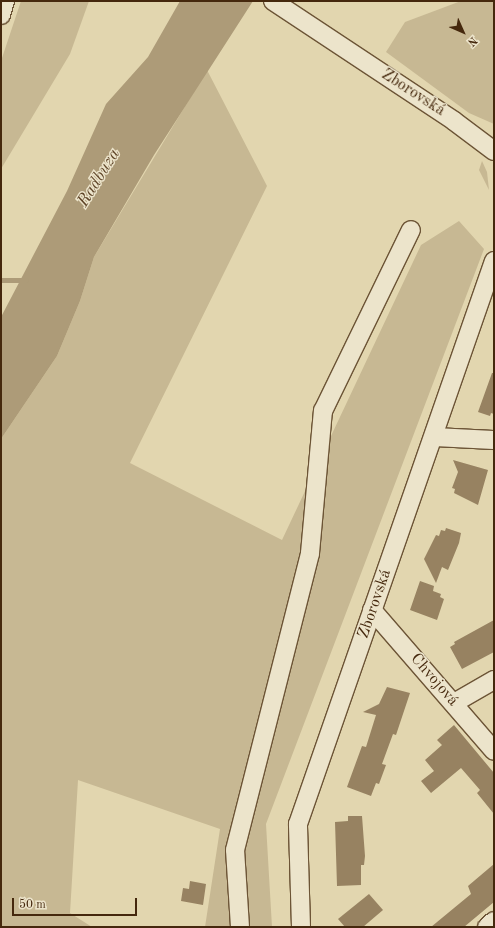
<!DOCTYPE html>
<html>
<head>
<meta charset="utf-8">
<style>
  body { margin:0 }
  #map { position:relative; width:495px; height:928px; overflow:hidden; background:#e2d6af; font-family:"Old Standard TT",serif }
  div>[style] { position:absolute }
  .green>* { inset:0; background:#c7b893 }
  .water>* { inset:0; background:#ad9b78 }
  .stream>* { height:5px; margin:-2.5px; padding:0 2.5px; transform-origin:2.5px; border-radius:2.5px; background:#ad9b78 }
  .building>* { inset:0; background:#978261 }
  .roads { filter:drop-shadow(1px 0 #6c5436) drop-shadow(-1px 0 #6c5436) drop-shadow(0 1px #6c5436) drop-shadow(0 -1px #6c5436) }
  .minor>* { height:18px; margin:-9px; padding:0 9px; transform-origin:9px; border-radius:9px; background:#ece4cb }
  span { translate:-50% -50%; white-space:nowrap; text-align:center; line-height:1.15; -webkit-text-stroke:3px #ece4cb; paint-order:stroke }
  .street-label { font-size:16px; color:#45280d }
  .water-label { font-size:17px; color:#5f4528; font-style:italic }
  .frame { position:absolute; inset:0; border:2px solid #45280d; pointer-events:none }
  .north { position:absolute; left:443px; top:12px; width:40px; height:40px; -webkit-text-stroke:3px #ece4cb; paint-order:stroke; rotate:135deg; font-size:11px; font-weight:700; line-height:16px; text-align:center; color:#45280d }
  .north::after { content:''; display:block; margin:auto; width:14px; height:18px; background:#45280d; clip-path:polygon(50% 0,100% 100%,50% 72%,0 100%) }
  .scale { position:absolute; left:12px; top:898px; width:125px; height:18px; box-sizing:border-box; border:2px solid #45280d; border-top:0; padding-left:5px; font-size:12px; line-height:14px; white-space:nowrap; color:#45280d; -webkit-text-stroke:3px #ece4cb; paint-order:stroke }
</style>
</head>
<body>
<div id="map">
  <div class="green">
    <div style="clip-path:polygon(21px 1px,89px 1px,70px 54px,1px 169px,1px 61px)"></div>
    <div style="clip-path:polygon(461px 1px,494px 1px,494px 124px,469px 113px,386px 52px,405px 22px)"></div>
    <div style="clip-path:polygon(207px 70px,267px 186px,130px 463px,282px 540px,421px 245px,459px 221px,484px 249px,266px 824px,272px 927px,205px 927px,220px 829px,78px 780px,70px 913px,92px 927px,1px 927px,1px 439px,57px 356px,80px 301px,94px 257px)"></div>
    <div style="clip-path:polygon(482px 161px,487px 172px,489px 190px,479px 170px)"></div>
  </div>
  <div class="water">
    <div style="clip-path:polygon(180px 1px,253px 1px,154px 155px,94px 257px,80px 301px,57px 356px,1px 439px,1px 317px,67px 191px,106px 104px,148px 57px)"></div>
  </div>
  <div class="stream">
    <div style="left:1px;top:280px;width:25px"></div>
  </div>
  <div class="building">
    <div style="clip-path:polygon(492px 373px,494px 373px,494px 414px,491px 413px,490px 416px,478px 412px)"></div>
    <div style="clip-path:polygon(453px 460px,488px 470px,478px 505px,454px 493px,455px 489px,452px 488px,458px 472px)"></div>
    <div style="clip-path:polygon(446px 528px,461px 533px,459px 543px,448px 570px,442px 567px,436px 583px,424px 559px,436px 535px,439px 536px,441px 530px,445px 531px)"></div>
    <div style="clip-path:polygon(420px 581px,434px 586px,433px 591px,441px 594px,440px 597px,444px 599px,437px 620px,410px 610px)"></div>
    <div style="clip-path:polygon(494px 620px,494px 652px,462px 669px,450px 647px,455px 644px,454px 642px)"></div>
    <div style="clip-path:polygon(387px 687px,410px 693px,396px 735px,393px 734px,382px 764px,386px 765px,379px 784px,376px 783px,371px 796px,347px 787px,362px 746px,366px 747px,376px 715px,363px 712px,379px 704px)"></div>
    <div style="clip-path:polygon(454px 725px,494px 773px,494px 814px,477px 793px,480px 790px,461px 768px,431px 793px,421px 781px,434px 771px,425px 760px,442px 745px,437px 740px)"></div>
    <div style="clip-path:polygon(348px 816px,362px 816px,365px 856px,364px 865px,361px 865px,361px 885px,337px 886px,335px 822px,348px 821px)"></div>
    <div style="clip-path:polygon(494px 864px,494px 902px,464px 927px,431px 927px,471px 894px,468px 886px)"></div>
    <div style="clip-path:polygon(190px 881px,206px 884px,203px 905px,181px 901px,183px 888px,189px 889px)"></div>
    <div style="clip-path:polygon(369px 894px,383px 910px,363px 927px,345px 927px,338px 919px)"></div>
  </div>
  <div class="roads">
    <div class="minor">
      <div style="left:273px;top:1px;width:217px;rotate:33.5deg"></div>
      <div style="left:454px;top:121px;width:50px;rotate:36.9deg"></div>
      <div style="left:1px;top:15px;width:15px;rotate:-74deg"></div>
      <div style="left:434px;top:437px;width:60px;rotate:2.9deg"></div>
      <div style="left:372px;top:610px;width:186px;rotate:49.1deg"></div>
      <div style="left:454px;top:703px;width:46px;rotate:-29.9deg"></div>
      <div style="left:240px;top:927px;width:77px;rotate:-93.7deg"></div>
      <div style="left:235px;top:850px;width:306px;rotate:-75.8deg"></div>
      <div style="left:310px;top:553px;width:143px;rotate:-84.8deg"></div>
      <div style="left:323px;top:411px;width:201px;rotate:-64.1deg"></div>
      <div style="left:301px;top:927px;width:103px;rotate:-91.7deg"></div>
      <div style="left:298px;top:824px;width:596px;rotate:-70.81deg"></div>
      <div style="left:487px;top:927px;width:9px;rotate:-41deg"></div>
    </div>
  </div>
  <div class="street-label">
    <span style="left:413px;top:93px;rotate:33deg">Zborovská</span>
    <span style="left:375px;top:604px;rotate:-71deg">Zborovská</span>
    <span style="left:434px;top:680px;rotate:49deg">Chvojová</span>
  </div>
  <div class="water-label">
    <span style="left:99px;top:178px;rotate:-58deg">Radbuza</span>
  </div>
  <div class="frame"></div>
  <div class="north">N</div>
  <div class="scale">50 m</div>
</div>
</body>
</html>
